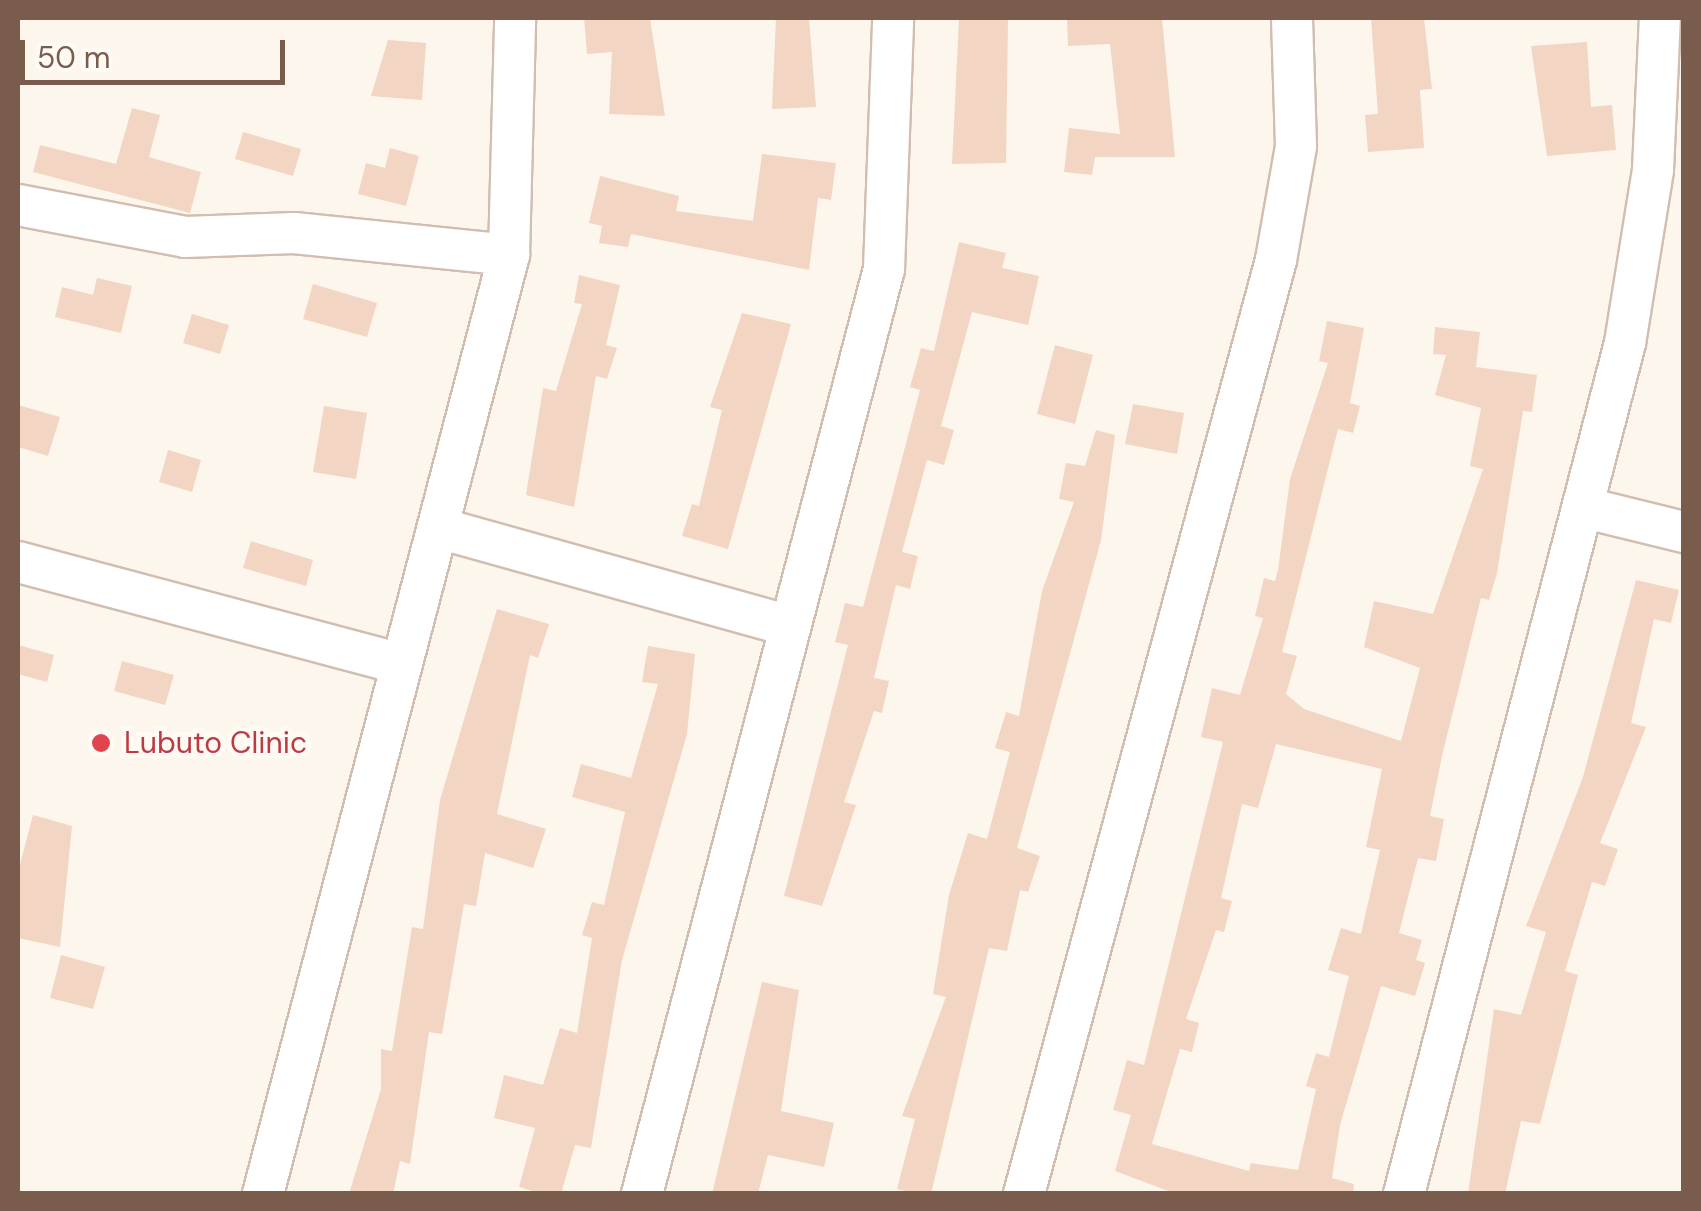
<!DOCTYPE html>
<html>
<head>
<meta charset="utf-8">
<style>
  body { margin:0 }
  #map { position:relative; width:1701px; height:1211px; overflow:hidden; background:#fdf6ec; font-family:"DM Sans",sans-serif }
  div>[style] { position:absolute }
  .building>* { inset:0; background:#f3d5c3 }
  .roads { filter:drop-shadow(2px 0 #d1beb0) drop-shadow(-2px 0 #d1beb0) drop-shadow(0 2px #d1beb0) drop-shadow(0 -2px #d1beb0) }
  .minor>* { height:40px; margin:-20px; padding:0 20px; transform-origin:20px; border-radius:20px; background:#fff }
  .dots>* { width:28px; height:28px; translate:-50% -50%; box-sizing:border-box; border:5px solid #fffaf3; border-radius:50% }
  span { translate:-50% -50%; white-space:nowrap; text-align:center; line-height:1.15; -webkit-text-stroke:10px #fffaf3; paint-order:stroke }
  .health-label { font-size:30px; color:#be3a42 }
  .left { translate:0 -50%; text-align:left }
  .frame { position:absolute; inset:0; border:20px solid #7a5c4d; pointer-events:none }
  .scale { position:absolute; left:20px; top:40px; width:265px; height:45px; box-sizing:border-box; border:5px solid #7a5c4d; border-top:0; padding-left:12px; font-size:30px; line-height:35px; white-space:nowrap; color:#7a5c4d; -webkit-text-stroke:8px #fffaf3; paint-order:stroke }
</style>
</head>
<body>
<div id="map">
  <div class="building">
    <div style="clip-path:polygon(584px 18px,650px 18px,665px 116px,609px 114px,612px 52px,587px 54px)"></div>
    <div style="clip-path:polygon(776px 18px,809px 18px,816px 107px,772px 109px)"></div>
    <div style="clip-path:polygon(959px 18px,1008px 18px,1006px 163px,952px 164px)"></div>
    <div style="clip-path:polygon(1067px 18px,1162px 18px,1175px 157px,1095px 157px,1092px 175px,1064px 172px,1069px 128px,1120px 134px,1110px 44px,1068px 46px)"></div>
    <div style="clip-path:polygon(1371px 18px,1424px 18px,1432px 89px,1420px 90px,1424px 148px,1368px 152px,1365px 115px,1378px 114px)"></div>
    <div style="clip-path:polygon(388px 40px,426px 43px,422px 100px,371px 96px)"></div>
    <div style="clip-path:polygon(1587px 42px,1591px 107px,1612px 105px,1616px 150px,1547px 156px,1531px 46px)"></div>
    <div style="clip-path:polygon(132px 108px,160px 115px,149px 157px,201px 172px,190px 213px,33px 172px,40px 145px,116px 164px)"></div>
    <div style="clip-path:polygon(243px 132px,301px 149px,293px 176px,235px 159px)"></div>
    <div style="clip-path:polygon(390px 148px,419px 156px,406px 206px,358px 194px,366px 163px,385px 168px)"></div>
    <div style="clip-path:polygon(762px 154px,836px 163px,831px 200px,818px 198px,809px 270px,631px 234px,628px 247px,599px 243px,602px 226px,589px 223px,600px 176px,679px 196px,676px 211px,753px 221px)"></div>
    <div style="clip-path:polygon(959px 242px,1006px 253px,1002px 268px,1039px 276px,1028px 325px,972px 312px,941px 426px,954px 430px,944px 465px,927px 460px,902px 552px,918px 556px,910px 589px,896px 585px,874px 678px,889px 681px,882px 713px,874px 711px,844px 802px,856px 805px,822px 906px,784px 896px,848px 645px,835px 642px,845px 603px,863px 607px,920px 390px,910px 387px,921px 348px,934px 351px)"></div>
    <div style="clip-path:polygon(579px 275px,620px 285px,606px 345px,617px 348px,607px 379px,596px 376px,574px 507px,526px 495px,543px 388px,556px 391px,582px 304px,574px 303px)"></div>
    <div style="clip-path:polygon(97px 278px,132px 286px,121px 333px,55px 317px,62px 287px,93px 295px)"></div>
    <div style="clip-path:polygon(313px 284px,377px 303px,367px 337px,303px 319px)"></div>
    <div style="clip-path:polygon(742px 313px,791px 324px,728px 549px,682px 536px,692px 504px,699px 506px,722px 410px,710px 407px)"></div>
    <div style="clip-path:polygon(192px 314px,229px 325px,220px 354px,183px 343px)"></div>
    <div style="clip-path:polygon(evenodd,1327px 321px,1364px 328px,1350px 403px,1360px 406px,1353px 433px,1338px 429px,1282px 652px,1297px 656px,1286px 694px,1304px 709px,1401px 741px,1420px 668px,1364px 647px,1374px 601px,1433px 614px,1483px 469px,1470px 466px,1481px 408px,1435px 395px,1446px 355px,1433px 354px,1435px 327px,1480px 332px,1476px 367px,1537px 375px,1532px 412px,1523px 411px,1497px 573px,1489px 600px,1481px 598px,1442px 756px,1430px 816px,1444px 819px,1436px 861px,1418px 858px,1399px 933px,1422px 940px,1416px 960px,1425px 963px,1415px 996px,1381px 986px,1340px 1125px,1332px 1178px,1354px 1184px,1353px 1194px,1176px 1194px,1115px 1171px,1131px 1115px,1113px 1110px,1127px 1060px,1144px 1065px,1223px 742px,1201px 737px,1212px 688px,1240px 695px,1263px 618px,1255px 616px,1264px 578px,1275px 581px,1278px 570px,1290px 479px,1328px 363px,1319px 361px,1327px 321px,1276px 744px,1382px 769px,1366px 847px,1380px 850px,1361px 934px,1341px 928px,1328px 970px,1349px 976px,1329px 1057px,1316px 1053px,1306px 1086px,1316px 1089px,1298px 1170px,1251px 1163px,1249px 1171px,1152px 1144px,1180px 1049px,1192px 1052px,1199px 1023px,1186px 1019px,1216px 930px,1224px 932px,1232px 901px,1221px 898px,1242px 804px,1258px 808px,1276px 744px)"></div>
    <div style="clip-path:polygon(1055px 345px,1093px 355px,1075px 424px,1037px 414px)"></div>
    <div style="clip-path:polygon(1133px 404px,1184px 413px,1177px 454px,1125px 444px)"></div>
    <div style="clip-path:polygon(18px 405px,60px 417px,48px 456px,18px 447px)"></div>
    <div style="clip-path:polygon(324px 406px,367px 413px,356px 479px,313px 472px)"></div>
    <div style="clip-path:polygon(1096px 430px,1115px 435px,1101px 540px,1017px 848px,1040px 856px,1028px 892px,1020px 890px,1007px 951px,989px 948px,931px 1194px,916px 1194px,897px 1189px,915px 1119px,902px 1116px,946px 997px,933px 994px,949px 895px,968px 833px,987px 839px,1010px 752px,995px 748px,1006px 712px,1019px 716px,1042px 591px,1074px 502px,1059px 499px,1066px 463px,1085px 466px)"></div>
    <div style="clip-path:polygon(168px 450px,201px 460px,192px 492px,159px 482px)"></div>
    <div style="clip-path:polygon(251px 541px,313px 560px,306px 586px,243px 568px)"></div>
    <div style="clip-path:polygon(1636px 580px,1679px 590px,1671px 623px,1654px 619px,1631px 723px,1646px 727px,1600px 843px,1618px 849px,1605px 886px,1592px 882px,1565px 971px,1578px 975px,1540px 1124px,1521px 1121px,1505px 1194px,1468px 1194px,1494px 1009px,1521px 1015px,1546px 932px,1526px 926px,1583px 777px)"></div>
    <div style="clip-path:polygon(497px 609px,549px 624px,538px 658px,530px 655px,497px 814px,546px 829px,533px 868px,485px 853px,476px 906px,464px 904px,442px 1034px,429px 1032px,410px 1164px,400px 1161px,393px 1194px,349px 1194px,381px 1089px,381px 1049px,392px 1051px,412px 927px,423px 929px,440px 800px)"></div>
    <div style="clip-path:polygon(18px 645px,54px 655px,47px 682px,18px 674px)"></div>
    <div style="clip-path:polygon(648px 646px,695px 654px,687px 734px,622px 960px,591px 1148px,575px 1145px,561px 1194px,543px 1194px,519px 1187px,535px 1128px,494px 1118px,504px 1075px,543px 1085px,560px 1028px,577px 1033px,592px 938px,582px 935px,592px 902px,604px 905px,625px 812px,572px 797px,581px 764px,631px 778px,658px 684px,642px 682px)"></div>
    <div style="clip-path:polygon(122px 661px,174px 675px,165px 705px,114px 691px)"></div>
    <div style="clip-path:polygon(33px 815px,72px 826px,60px 947px,18px 938px,18px 872px)"></div>
    <div style="clip-path:polygon(61px 955px,105px 967px,93px 1009px,50px 998px)"></div>
    <div style="clip-path:polygon(762px 982px,799px 990px,781px 1111px,834px 1123px,824px 1167px,768px 1155px,758px 1194px,712px 1194px)"></div>
  </div>
  <div class="roads">
    <div class="minor">
      <div style="left:18px;top:205px;width:170px;rotate:10.8deg"></div>
      <div style="left:185px;top:237px;width:109px;rotate:-2.1deg"></div>
      <div style="left:294px;top:233px;width:216px;rotate:5.8deg"></div>
      <div style="left:1586px;top:508px;width:101px;rotate:13.8deg"></div>
      <div style="left:439px;top:528px;width:361px;rotate:15.6deg"></div>
      <div style="left:18px;top:562px;width:396px;rotate:14.9deg"></div>
      <div style="left:263px;top:1194px;width:971px;rotate:-75.32deg"></div>
      <div style="left:509px;top:255px;width:237px;rotate:-88.5deg"></div>
      <div style="left:642px;top:1194px;width:956px;rotate:-75.34deg"></div>
      <div style="left:884px;top:269px;width:251px;rotate:-87.9deg"></div>
      <div style="left:1024px;top:1194px;width:967px;rotate:-74.9deg"></div>
      <div style="left:1276px;top:260px;width:116px;rotate:-80deg"></div>
      <div style="left:1296px;top:146px;width:128px;rotate:-91.8deg"></div>
      <div style="left:1404px;top:1194px;width:879px;rotate:-75.44deg"></div>
      <div style="left:1625px;top:343px;width:175px;rotate:-80.8deg"></div>
      <div style="left:1653px;top:170px;width:152px;rotate:-87.4deg"></div>
    </div>
  </div>
  <div class="dots">
    <div style="left:101px;top:743px;background:#e0444e"></div>
  </div>
  <div class="health-label">
    <span class="left" style="left:124px;top:743px">Lubuto Clinic</span>
  </div>
  <div class="frame"></div>
  <div class="scale">50 m</div>
</div>
</body>
</html>
